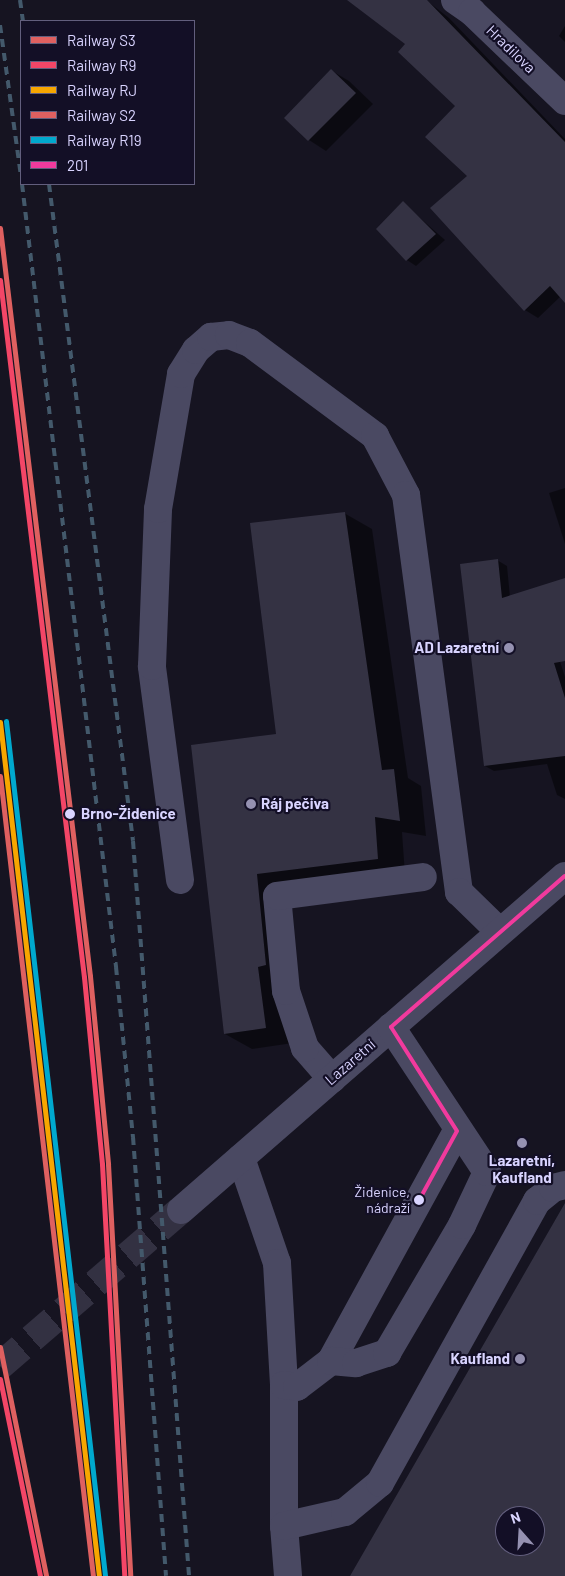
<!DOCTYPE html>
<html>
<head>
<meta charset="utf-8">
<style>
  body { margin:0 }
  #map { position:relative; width:565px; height:1576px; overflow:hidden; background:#161421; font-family:Barlow,sans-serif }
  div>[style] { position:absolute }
  .shadow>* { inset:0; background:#0007 }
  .building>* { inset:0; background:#343243 }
  .minor-tunnel>* { height:28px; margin-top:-14px; transform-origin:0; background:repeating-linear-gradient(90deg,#333142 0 28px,transparent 0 42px) }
  .minor>* { height:28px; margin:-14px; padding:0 14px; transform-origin:14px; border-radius:14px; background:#4a4962 }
  .rail>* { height:4px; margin-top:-2px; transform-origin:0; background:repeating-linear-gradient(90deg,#43596b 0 8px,transparent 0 14px) }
  .bus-1>* { height:4px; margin:-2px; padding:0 2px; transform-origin:2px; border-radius:2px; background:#f13a9d }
  .rail-1>* { height:5px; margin:-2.5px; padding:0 2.5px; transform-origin:2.5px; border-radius:2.5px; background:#df6060 }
  .rail-2>* { height:5px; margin:-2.5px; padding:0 2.5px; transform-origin:2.5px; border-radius:2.5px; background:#f34667 }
  .rail-3>* { height:5px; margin:-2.5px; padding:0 2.5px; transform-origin:2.5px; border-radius:2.5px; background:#f7a600 }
  .rail-4>* { height:5px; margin:-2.5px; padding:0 2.5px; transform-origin:2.5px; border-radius:2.5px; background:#df6060 }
  .rail-5>* { height:5px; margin:-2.5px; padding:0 2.5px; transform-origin:2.5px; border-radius:2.5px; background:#00a9ce }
  .dots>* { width:14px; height:14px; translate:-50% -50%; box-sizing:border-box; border:2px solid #130f26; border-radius:50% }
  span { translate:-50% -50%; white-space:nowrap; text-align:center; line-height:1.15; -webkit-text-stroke:4.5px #130f26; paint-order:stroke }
  .bus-label { font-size:14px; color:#d9d4ff }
  .right { translate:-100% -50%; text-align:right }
  .street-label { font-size:15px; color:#d9d4ff }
  .poi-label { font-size:15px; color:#d9d4ff; font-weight:700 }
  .left { translate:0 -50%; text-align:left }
  .stop-label { font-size:15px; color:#d9d4ff; font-weight:700 }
  .legend { position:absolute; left:20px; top:20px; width:175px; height:165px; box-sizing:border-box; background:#130f26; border:1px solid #625e7d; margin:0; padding:6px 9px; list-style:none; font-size:15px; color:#d9d4ff }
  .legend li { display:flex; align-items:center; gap:10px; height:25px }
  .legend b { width:25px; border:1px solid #625e7d }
  .north { position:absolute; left:495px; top:1506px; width:50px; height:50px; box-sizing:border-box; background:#130f26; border:1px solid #625e7d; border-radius:50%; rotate:341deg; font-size:14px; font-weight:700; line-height:20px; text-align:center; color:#d9d4ff }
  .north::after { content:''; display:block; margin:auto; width:18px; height:22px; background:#9591b1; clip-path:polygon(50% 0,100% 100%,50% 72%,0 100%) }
</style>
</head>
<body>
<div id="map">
  <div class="shadow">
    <div style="clip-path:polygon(349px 0,426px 0,449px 18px,565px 139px,565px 301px,561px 296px,538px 318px,525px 310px,469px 176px,457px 106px,407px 43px)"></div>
    <div style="clip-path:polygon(565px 26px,565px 42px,559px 36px)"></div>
    <div style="clip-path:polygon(332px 71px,349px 81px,373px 104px,326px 151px,309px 140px)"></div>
    <div style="clip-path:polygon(403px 203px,445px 240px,416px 266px,407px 260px)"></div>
    <div style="clip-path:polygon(565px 488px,565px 544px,549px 493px)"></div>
    <div style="clip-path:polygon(344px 513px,372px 529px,408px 778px,421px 786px,426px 836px,402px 832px,405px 874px,284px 889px,293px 1043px,252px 1049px,225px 1034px,277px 735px)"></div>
    <div style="clip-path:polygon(497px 560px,507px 566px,510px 597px,539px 596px,565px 677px,565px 799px,557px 795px,547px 764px,494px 771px,485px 766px)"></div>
  </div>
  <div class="building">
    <div style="clip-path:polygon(347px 0,427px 0,565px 142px,565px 303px,550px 286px,524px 311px,430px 208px,467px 176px,425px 137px,455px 106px,398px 52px,405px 44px)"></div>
    <div style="clip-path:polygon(331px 69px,356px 93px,308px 141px,284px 118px)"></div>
    <div style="clip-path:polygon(403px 201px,436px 234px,406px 261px,376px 229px)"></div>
    <div style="clip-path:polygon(345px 512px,382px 770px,394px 769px,400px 821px,375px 817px,378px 859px,257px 874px,266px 965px,258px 967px,266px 1028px,224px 1034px,191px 745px,276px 734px,250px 523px)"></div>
    <div style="clip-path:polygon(498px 559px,502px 598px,565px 578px,565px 661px,554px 663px,565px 698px,565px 756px,484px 766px,460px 564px)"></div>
    <div style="clip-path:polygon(evenodd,565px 1203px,565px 1576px,350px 1576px,493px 1328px,565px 1203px,505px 1516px,535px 1516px,535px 1546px,505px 1546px,505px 1516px)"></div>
  </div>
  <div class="minor-tunnel">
    <div style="left:0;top:1366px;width:239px;rotate:-40.8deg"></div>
  </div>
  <div class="minor">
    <div style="left:455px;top:0;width:21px;rotate:35deg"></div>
    <div style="left:472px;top:12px;width:129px;rotate:43.7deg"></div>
    <div style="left:180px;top:880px;width:216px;rotate:-97.5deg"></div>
    <div style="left:152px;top:666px;width:157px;rotate:-87.8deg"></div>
    <div style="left:158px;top:509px;width:137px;rotate:-80.3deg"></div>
    <div style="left:181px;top:374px;width:28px;rotate:-58deg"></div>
    <div style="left:196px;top:350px;width:20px;rotate:-41deg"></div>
    <div style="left:211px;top:337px;width:18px;rotate:-6deg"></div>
    <div style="left:229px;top:335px;width:22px;rotate:21deg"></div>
    <div style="left:250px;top:343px;width:156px;rotate:36.6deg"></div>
    <div style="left:375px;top:436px;width:67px;rotate:62.3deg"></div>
    <div style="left:406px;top:495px;width:401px;rotate:82.4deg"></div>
    <div style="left:459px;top:892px;width:57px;rotate:44.3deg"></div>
    <div style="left:332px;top:1079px;width:41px;rotate:-131.1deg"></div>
    <div style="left:305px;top:1048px;width:60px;rotate:-108.4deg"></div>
    <div style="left:286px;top:991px;width:95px;rotate:-95.4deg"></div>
    <div style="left:277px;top:896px;width:147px;rotate:-7.4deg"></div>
    <div style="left:241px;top:1158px;width:111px;rotate:71.1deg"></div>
    <div style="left:277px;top:1263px;width:122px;rotate:86.7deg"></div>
    <div style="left:284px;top:1385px;width:141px;rotate:90deg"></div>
    <div style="left:284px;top:1526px;width:50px;rotate:85.4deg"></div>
    <div style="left:181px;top:1210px;width:509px;rotate:-41.02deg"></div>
    <div style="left:331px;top:1361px;width:262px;rotate:-61.3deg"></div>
    <div style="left:284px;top:1385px;width:13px;rotate:9deg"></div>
    <div style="left:297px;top:1387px;width:43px;rotate:-37.4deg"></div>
    <div style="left:331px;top:1361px;width:25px;rotate:5deg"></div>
    <div style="left:356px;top:1363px;width:33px;rotate:-18deg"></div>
    <div style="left:387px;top:1353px;width:148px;rotate:-59.6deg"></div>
    <div style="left:462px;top:1225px;width:59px;rotate:-64.7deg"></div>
    <div style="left:487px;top:1172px;width:174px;rotate:-123.5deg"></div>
    <div style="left:284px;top:1526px;width:63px;rotate:-12.9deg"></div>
    <div style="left:345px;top:1512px;width:45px;rotate:-39.6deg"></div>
    <div style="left:380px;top:1483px;width:323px;rotate:-60.9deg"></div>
    <div style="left:537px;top:1201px;width:21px;rotate:-39deg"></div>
    <div style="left:553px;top:1188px;width:12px;rotate:-14deg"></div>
  </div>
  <div class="rail">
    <div style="left:20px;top:0;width:21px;rotate:82deg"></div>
    <div style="left:0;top:25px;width:152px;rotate:82.1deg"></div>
    <div style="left:22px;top:184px;width:789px;rotate:83.15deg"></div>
    <div style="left:116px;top:967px;width:171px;rotate:84.3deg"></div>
    <div style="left:133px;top:1137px;width:440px;rotate:85.7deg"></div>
    <div style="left:49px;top:184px;width:662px;rotate:82.71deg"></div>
    <div style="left:133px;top:841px;width:737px;rotate:85.64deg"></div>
  </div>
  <div class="bus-1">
    <div style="left:391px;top:1027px;width:230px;rotate:-41deg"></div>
    <div style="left:391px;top:1027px;width:123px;rotate:57.6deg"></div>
    <div style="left:417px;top:1204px;width:83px;rotate:-61.3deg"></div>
  </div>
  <div class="rail-1">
    <div style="left:0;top:228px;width:753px;rotate:83.14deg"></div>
    <div style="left:90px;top:976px;width:189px;rotate:84.5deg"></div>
    <div style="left:108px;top:1164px;width:413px;rotate:86.9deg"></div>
    <div style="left:0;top:1347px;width:234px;rotate:78.6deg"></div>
  </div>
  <div class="rail-2">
    <div style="left:0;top:280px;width:702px;rotate:83.13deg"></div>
    <div style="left:84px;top:977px;width:188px;rotate:84.5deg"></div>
    <div style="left:102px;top:1164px;width:413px;rotate:86.9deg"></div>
    <div style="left:0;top:1379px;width:201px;rotate:78.5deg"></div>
  </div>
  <div class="rail-3">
    <div style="left:0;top:722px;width:860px;rotate:83.39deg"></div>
  </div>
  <div class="rail-4">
    <div style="left:0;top:776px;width:805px;rotate:83.37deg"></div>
  </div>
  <div class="rail-5">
    <div style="left:6px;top:721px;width:860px;rotate:83.39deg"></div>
  </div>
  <div class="dots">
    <div style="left:509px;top:648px;background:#9591b1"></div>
    <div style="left:251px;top:804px;background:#9591b1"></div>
    <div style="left:70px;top:814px;background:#d9d4ff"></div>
    <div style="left:522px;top:1143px;background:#9591b1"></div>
    <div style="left:419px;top:1200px;background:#d9d4ff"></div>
    <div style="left:520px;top:1359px;background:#9591b1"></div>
  </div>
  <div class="bus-label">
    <span class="right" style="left:410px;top:1200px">Židenice,<br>nádraží</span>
  </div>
  <div class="street-label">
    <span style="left:511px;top:49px;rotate:44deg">Hradilova</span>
    <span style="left:350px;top:1062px;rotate:-41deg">Lazaretní</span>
  </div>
  <div class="poi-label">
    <span class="right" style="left:499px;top:648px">AD Lazaretní</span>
    <span class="left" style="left:261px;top:804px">Ráj pečiva</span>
    <span style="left:522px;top:1169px">Lazaretní,<br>Kaufland</span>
    <span class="right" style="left:510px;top:1359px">Kaufland</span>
  </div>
  <div class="stop-label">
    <span class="left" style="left:81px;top:814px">Brno-Židenice</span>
  </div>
  <ul class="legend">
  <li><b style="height:6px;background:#df6060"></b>Railway S3</li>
  <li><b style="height:6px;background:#f34667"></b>Railway R9</li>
  <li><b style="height:6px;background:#f7a600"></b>Railway RJ</li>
  <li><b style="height:6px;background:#df6060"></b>Railway S2</li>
  <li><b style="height:6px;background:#00a9ce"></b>Railway R19</li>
  <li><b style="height:6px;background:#f13a9d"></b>201</li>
  </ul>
  <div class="north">N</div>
</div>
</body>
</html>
